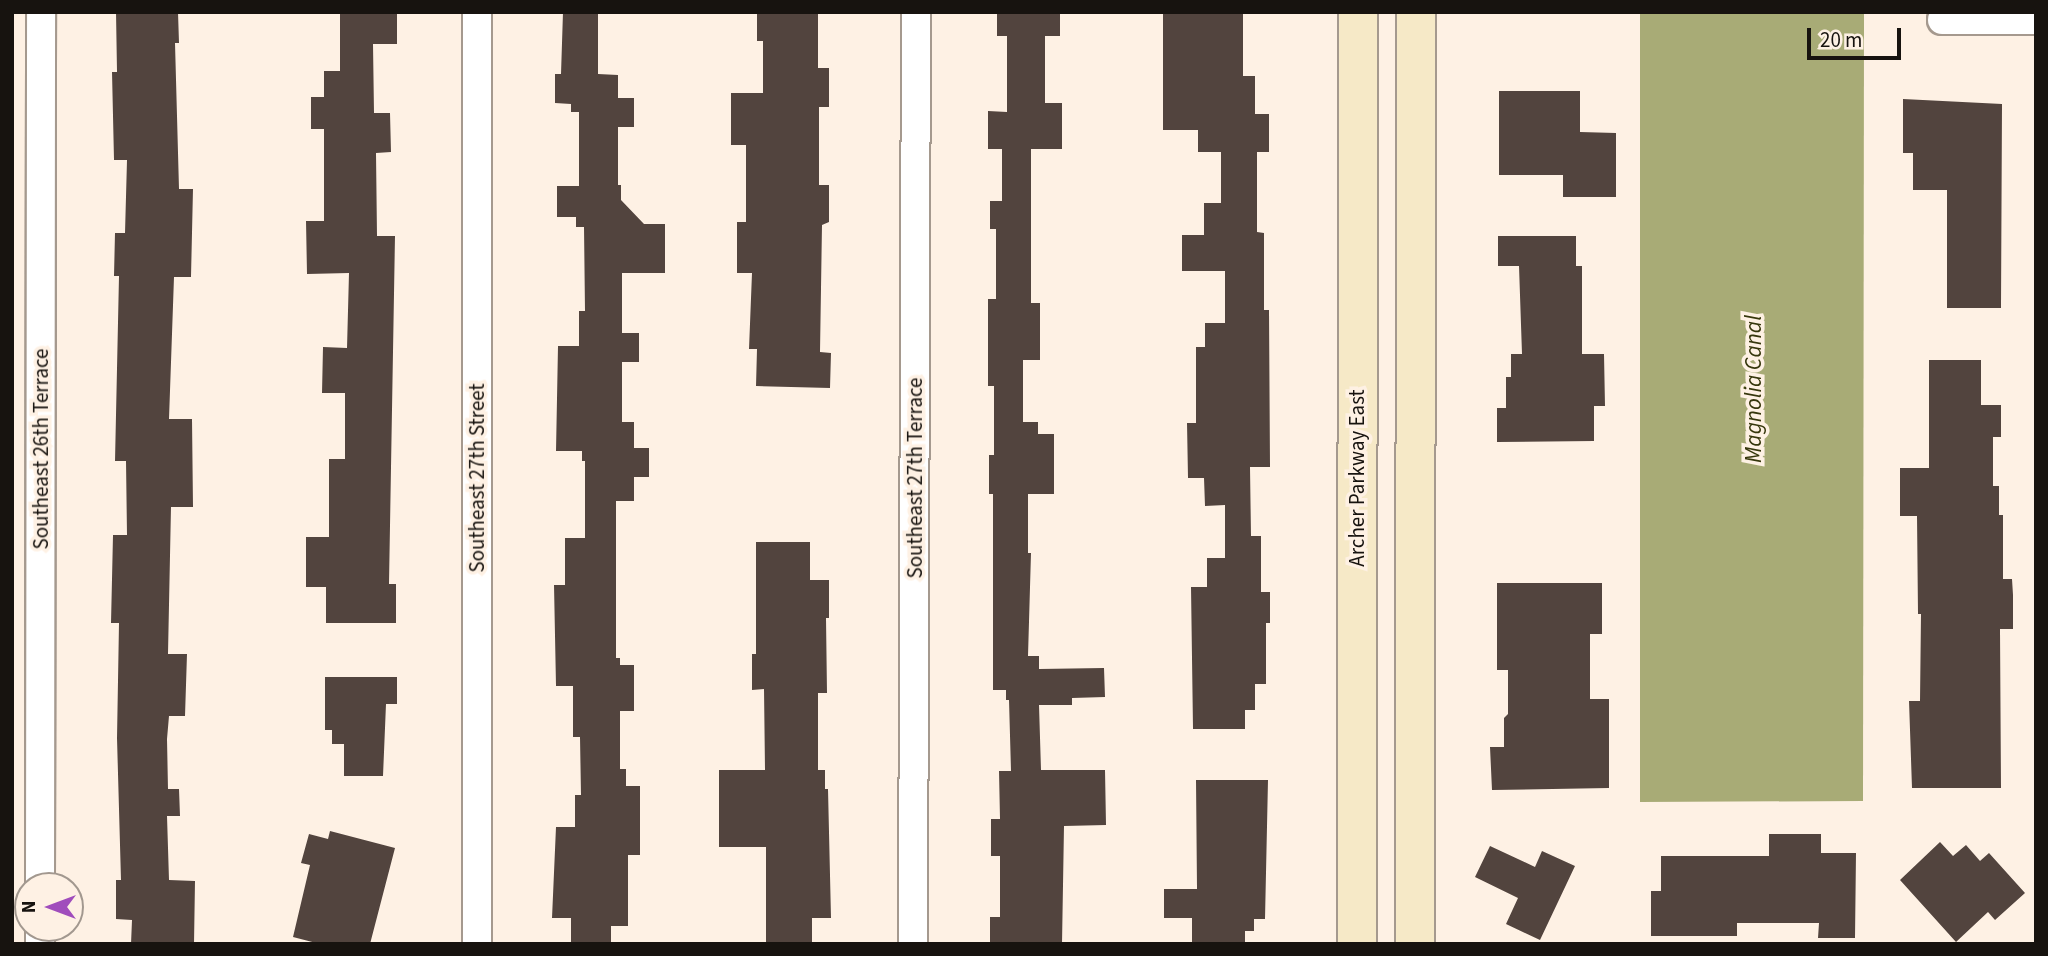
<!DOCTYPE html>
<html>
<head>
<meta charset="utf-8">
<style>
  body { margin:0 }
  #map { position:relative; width:2048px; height:956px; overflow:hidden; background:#fef1e4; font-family:"Source Sans 3",sans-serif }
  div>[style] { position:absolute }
  .water>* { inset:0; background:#a8ab76 }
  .building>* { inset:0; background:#52443e }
  .roads { filter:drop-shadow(2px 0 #a5998e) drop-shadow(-2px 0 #a5998e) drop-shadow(0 2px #a5998e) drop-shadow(0 -2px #a5998e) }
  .street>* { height:28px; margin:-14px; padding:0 14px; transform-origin:14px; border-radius:14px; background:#fff }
  .secondary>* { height:38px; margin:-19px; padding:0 19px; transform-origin:19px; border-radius:19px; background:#f6e9c7 }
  span { translate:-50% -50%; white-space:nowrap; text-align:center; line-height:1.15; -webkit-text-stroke:7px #fef1e4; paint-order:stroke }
  .street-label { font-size:21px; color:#17130f }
  .water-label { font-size:23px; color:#36370c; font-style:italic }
  .frame { position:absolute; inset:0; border:14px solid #17130f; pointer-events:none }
  .north { position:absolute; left:14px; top:872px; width:70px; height:70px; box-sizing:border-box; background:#fef1e4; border:2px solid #a2988f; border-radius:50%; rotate:270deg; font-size:19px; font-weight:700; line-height:28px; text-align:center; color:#17130f }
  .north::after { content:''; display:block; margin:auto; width:24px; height:32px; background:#a04dbc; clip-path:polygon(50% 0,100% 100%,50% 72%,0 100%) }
  .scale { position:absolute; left:1807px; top:28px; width:94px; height:32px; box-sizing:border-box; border:4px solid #17130f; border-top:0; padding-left:9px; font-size:21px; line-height:24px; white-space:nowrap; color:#17130f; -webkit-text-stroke:5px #fef1e4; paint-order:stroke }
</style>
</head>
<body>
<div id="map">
  <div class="water">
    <div style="clip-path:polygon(1640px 12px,1864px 12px,1863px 801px,1640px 802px)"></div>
  </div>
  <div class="building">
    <div style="clip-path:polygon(116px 12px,178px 12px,179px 43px,175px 43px,179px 189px,193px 189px,191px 277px,174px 277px,169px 419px,192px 419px,193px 507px,171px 507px,168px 654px,187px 654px,185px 716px,169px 716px,167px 739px,168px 789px,179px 789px,180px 816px,167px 816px,169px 880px,195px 881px,194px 944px,131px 944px,132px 920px,116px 919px,116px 880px,121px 880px,117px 738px,119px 623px,111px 623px,113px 535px,127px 535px,126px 461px,115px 461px,119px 276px,114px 276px,115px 233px,125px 233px,127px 160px,114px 160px,112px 72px,117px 72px)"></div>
    <div style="clip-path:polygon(340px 12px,397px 12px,397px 44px,373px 44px,374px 113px,390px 113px,391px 152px,376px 153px,377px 236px,395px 236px,389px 584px,396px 584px,396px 623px,326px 623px,326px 587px,306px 587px,306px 537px,329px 537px,329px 459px,345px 459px,345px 393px,322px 393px,323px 347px,347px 348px,349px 273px,307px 274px,306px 221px,324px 221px,324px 129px,311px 129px,311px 97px,324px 97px,324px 71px,340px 71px)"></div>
    <div style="clip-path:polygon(563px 12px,598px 12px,598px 74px,618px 75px,618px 98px,634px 98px,634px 127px,618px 127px,618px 185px,621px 185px,621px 200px,644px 224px,665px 224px,665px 273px,622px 273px,622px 333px,639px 333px,639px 362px,622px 362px,622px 422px,634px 422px,634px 448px,649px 448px,649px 477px,634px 477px,634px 501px,616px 501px,616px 658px,620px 658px,620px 665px,634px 665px,634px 711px,620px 711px,620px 769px,626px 769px,626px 786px,640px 786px,640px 855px,628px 855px,628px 926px,611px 926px,611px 944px,571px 944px,571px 918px,552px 918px,556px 827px,575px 827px,575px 795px,581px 795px,580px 737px,573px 737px,573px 686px,556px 686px,554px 585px,565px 585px,565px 538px,585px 538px,585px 461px,582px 461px,582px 451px,556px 451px,558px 346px,579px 346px,579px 311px,585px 311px,584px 227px,576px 227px,576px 217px,557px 217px,557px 186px,579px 186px,579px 112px,571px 112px,571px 104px,555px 103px,555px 74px,561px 74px)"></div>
    <div style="clip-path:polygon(757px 12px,818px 12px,818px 68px,829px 68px,829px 107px,819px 107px,819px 185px,829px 185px,829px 222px,822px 225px,820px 352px,831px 353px,830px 388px,756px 386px,757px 349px,749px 349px,752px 273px,737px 273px,737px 222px,746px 222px,746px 145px,731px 145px,731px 93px,763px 93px,763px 41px,757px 41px)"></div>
    <div style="clip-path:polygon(997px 12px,1060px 12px,1060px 36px,1045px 36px,1045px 103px,1062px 103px,1062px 149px,1031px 149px,1031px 303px,1040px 303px,1040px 360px,1023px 360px,1023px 422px,1038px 422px,1038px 434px,1054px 434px,1054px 494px,1028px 494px,1028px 553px,1031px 553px,1028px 656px,1039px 656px,1039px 669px,1104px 668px,1105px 697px,1072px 698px,1072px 705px,1039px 705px,1041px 770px,1105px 770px,1106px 825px,1064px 826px,1062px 944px,990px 944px,990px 917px,1000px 917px,1000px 856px,991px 856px,991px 819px,1000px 819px,999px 771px,1011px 771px,1009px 700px,1006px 700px,1006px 690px,993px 690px,993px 494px,989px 494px,989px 455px,994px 455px,994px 386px,988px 386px,988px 299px,996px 299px,996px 229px,990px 229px,990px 201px,1002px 201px,1002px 149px,988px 149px,988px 111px,1007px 112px,1007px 36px,997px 36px)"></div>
    <div style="clip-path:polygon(1163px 12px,1243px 12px,1243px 76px,1255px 76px,1255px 114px,1269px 114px,1269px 152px,1257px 152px,1257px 232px,1264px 233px,1264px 310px,1269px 310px,1270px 467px,1250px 467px,1251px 536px,1261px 536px,1261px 592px,1270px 592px,1270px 623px,1266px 623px,1266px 684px,1255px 684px,1255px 710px,1245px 710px,1245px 729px,1193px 729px,1191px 587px,1207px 587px,1207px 558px,1225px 558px,1225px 505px,1205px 506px,1204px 478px,1188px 478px,1187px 423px,1196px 423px,1196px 347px,1205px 347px,1205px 323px,1225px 323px,1225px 271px,1182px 271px,1182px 235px,1204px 235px,1204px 203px,1221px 203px,1221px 152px,1198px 152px,1198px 130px,1163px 130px)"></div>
    <div style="clip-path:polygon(1499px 91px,1580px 91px,1580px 132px,1616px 133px,1616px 197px,1563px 197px,1563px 175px,1499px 175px)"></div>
    <div style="clip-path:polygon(1903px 99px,2002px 104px,2001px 308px,1947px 308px,1947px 190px,1913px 190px,1913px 153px,1903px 153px)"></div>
    <div style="clip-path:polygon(1498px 236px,1576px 236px,1576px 266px,1582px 266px,1582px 354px,1604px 354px,1605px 406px,1594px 406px,1594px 441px,1497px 442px,1497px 408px,1506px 408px,1506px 377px,1511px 377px,1511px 354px,1522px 354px,1519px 266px,1498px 266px)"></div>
    <div style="clip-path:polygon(1929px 360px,1981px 360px,1981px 405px,2001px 405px,2001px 437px,1993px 437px,1993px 486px,1999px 486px,1999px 515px,2003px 515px,2003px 579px,2012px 579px,2013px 595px,2013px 629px,2000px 629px,2001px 788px,1912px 788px,1909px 701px,1920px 701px,1921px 614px,1918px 614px,1917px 516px,1900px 516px,1900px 468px,1929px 468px)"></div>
    <div style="clip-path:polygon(756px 542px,810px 542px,810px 580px,829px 580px,829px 618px,826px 618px,827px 693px,818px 693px,818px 770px,825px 770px,825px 789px,828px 789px,831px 918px,812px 918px,812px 944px,766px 944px,766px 847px,719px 847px,719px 770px,765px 770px,764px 689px,752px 690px,752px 654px,756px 654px)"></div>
    <div style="clip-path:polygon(1497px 583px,1602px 583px,1602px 634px,1590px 634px,1590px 699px,1609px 699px,1609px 788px,1492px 790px,1490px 747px,1504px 747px,1504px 718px,1508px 714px,1508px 670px,1497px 670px)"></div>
    <div style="clip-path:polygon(325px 677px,397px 677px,397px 704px,386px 704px,383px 776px,344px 776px,344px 744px,332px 744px,332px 730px,325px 730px)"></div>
    <div style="clip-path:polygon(1196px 780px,1268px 780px,1265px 919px,1254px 919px,1254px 931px,1245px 931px,1245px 944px,1192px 944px,1192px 918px,1164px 918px,1164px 889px,1197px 889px)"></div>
    <div style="clip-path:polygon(330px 831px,395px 848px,370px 944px,320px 944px,293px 937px,310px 865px,301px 863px,309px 834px,328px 839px)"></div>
    <div style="clip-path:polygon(1769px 834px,1821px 834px,1821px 853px,1856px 853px,1855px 938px,1818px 938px,1819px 923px,1737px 923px,1737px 936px,1651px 936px,1651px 891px,1661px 891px,1661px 856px,1769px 856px)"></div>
    <div style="clip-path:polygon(1940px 842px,1953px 856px,1966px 845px,1980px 861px,1989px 853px,2025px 893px,1995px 920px,1988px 912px,1956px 942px,1900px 880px)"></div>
    <div style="clip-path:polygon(1490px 846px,1535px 867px,1542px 851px,1575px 866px,1540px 940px,1506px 924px,1518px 898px,1475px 877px)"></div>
  </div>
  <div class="roads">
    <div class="street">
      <div style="left:1942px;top:20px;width:94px"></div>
      <div style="left:40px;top:886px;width:874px;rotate:-89.93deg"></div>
      <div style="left:40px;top:944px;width:16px;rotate:-90deg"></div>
      <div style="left:477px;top:944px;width:932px;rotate:-90deg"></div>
      <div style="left:913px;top:944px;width:932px;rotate:-89.82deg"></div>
    </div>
    <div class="secondary">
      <div style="left:1357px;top:944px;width:932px;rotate:-89.94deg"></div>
      <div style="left:1415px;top:944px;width:932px;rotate:-89.94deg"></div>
    </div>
  </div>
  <div class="street-label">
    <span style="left:41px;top:449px;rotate:-90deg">Southeast 26th Terrace</span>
    <span style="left:477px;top:478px;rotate:-90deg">Southeast 27th Street</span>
    <span style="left:915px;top:478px;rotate:-90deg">Southeast 27th Terrace</span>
    <span style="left:1357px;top:478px;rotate:-90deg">Archer Parkway East</span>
  </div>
  <div class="water-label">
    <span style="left:1754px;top:389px;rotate:-90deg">Magnolia Canal</span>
  </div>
  <div class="frame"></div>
  <div class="north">N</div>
  <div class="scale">20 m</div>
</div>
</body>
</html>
